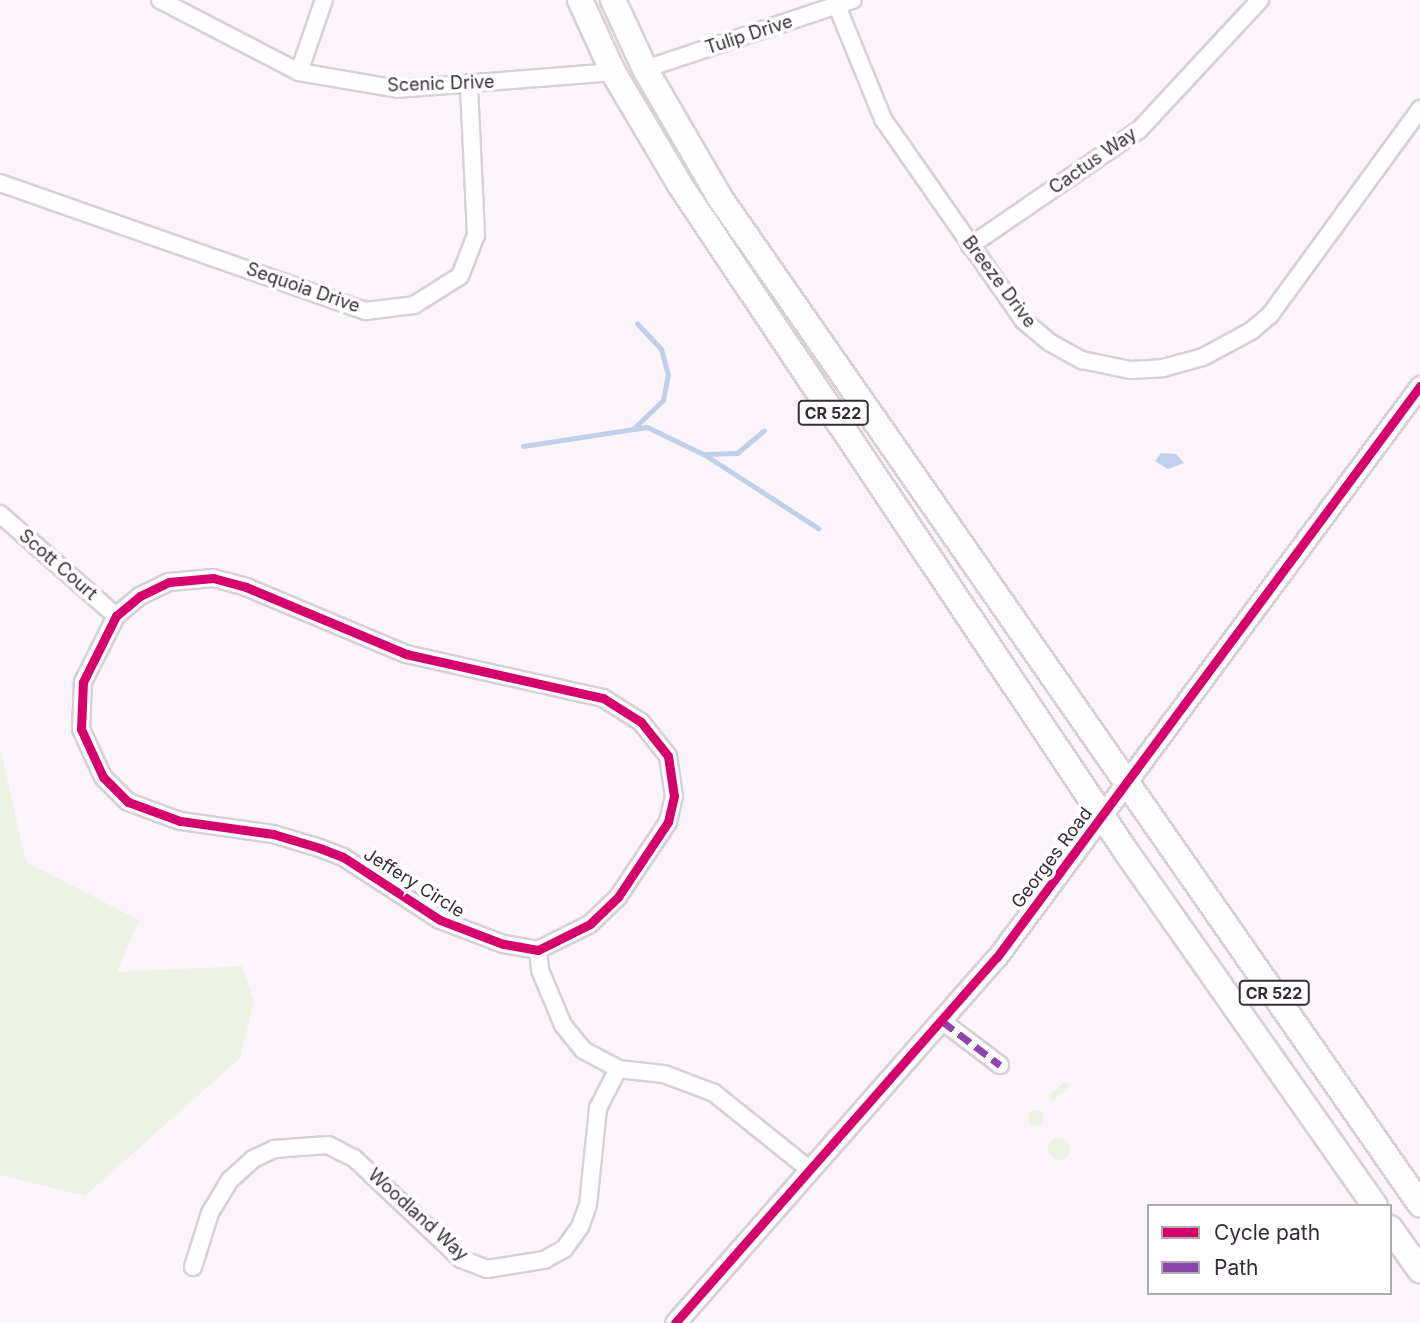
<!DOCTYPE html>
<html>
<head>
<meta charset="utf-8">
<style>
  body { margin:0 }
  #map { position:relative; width:1420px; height:1323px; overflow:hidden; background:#fbf5fb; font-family:Inter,sans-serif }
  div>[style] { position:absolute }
  .green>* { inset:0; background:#ecf2e5 }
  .round { border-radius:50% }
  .water>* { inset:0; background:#c2cfeb }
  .stream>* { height:5px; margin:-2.5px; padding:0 2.5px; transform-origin:2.5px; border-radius:2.5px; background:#c2cfeb }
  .roads { filter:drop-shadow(2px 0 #d7d0d7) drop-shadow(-2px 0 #d7d0d7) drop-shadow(0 2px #d7d0d7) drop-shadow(0 -2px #d7d0d7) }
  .minor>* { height:16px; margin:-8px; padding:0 8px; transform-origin:8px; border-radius:8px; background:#fefefe }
  .tertiary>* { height:19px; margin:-9.5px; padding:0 9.5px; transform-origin:9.5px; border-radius:9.5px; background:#fefefe }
  .primary>* { height:24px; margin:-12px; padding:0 12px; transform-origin:12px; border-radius:12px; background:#fefefe }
  .quiet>* { height:7px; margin-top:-3.5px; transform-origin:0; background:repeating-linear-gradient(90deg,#8e44ad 0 14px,transparent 0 21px) }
  .cycleway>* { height:9px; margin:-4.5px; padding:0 4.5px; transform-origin:4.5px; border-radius:4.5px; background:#d6006c }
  span { translate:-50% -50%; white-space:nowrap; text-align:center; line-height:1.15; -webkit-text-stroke:7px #fff; paint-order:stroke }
  .shield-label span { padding:2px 5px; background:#fff; border:2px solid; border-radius:5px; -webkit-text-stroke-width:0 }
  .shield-label { font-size:16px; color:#352c36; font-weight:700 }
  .street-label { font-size:18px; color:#352c36 }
  .legend { position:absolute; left:1147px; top:1204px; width:245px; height:91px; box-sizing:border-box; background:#fff; border:2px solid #aeabaf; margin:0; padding:9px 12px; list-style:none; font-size:21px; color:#352c36 }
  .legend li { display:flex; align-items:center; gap:14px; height:35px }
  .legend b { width:35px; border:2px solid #aeabaf }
</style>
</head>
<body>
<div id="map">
  <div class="green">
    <div style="clip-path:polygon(0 747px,26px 862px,139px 920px,117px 972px,242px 966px,254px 1002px,240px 1058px,85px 1196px,0 1175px)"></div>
    <div style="clip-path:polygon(1064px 1082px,1071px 1085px,1052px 1102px,1049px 1096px)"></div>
    <div class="round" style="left:1028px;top:1110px;width:16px;height:16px"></div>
    <div class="round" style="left:1048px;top:1138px;width:22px;height:22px"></div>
  </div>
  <div class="water">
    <div style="clip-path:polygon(1161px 453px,1176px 454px,1184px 463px,1168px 469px,1155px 461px)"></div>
  </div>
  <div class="stream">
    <div style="left:633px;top:429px;width:42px;rotate:-44deg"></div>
    <div style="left:663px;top:400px;width:25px;rotate:-79deg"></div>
    <div style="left:668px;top:375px;width:27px;rotate:-105deg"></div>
    <div style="left:661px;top:349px;width:35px;rotate:-133deg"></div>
    <div style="left:523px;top:446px;width:125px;rotate:-8.7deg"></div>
    <div style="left:647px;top:427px;width:64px;rotate:25.8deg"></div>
    <div style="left:705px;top:455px;width:135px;rotate:32.9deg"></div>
    <div style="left:706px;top:454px;width:31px;rotate:-2deg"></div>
    <div style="left:737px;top:453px;width:35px;rotate:-40deg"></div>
  </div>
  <div class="roads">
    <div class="minor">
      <div style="left:160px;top:0;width:157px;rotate:27.4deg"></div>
      <div style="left:299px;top:72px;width:100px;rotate:9.7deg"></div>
      <div style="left:398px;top:89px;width:216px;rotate:-4.5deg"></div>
      <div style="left:837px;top:6px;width:122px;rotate:67.8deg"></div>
      <div style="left:883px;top:119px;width:245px;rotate:55.1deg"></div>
      <div style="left:1023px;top:320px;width:34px;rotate:40deg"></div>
      <div style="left:1049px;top:342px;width:38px;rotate:29deg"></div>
      <div style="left:1082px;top:360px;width:49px;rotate:11.8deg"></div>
      <div style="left:1130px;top:370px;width:33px;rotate:-3deg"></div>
      <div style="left:1163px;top:368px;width:41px;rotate:-15.4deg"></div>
      <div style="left:1203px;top:357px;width:55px;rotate:-28.4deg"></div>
      <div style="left:1251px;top:331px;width:25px;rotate:-40deg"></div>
      <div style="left:1270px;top:315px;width:255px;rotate:-53.9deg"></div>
      <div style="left:645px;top:69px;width:219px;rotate:-18.4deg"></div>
      <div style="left:299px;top:72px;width:76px;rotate:-70.9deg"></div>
      <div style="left:0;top:183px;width:388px;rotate:19.3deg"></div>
      <div style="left:366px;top:311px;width:48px;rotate:-7.1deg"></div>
      <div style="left:414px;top:305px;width:54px;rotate:-32.2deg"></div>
      <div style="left:460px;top:276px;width:44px;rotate:-68.7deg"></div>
      <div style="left:476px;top:235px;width:150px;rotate:-92.7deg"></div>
      <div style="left:970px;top:246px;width:205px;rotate:-34.5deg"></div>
      <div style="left:1139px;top:130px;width:178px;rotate:-47.1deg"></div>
      <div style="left:0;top:514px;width:154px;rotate:41.3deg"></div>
      <div style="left:213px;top:578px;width:34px;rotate:15deg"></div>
      <div style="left:246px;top:587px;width:173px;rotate:22.7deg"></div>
      <div style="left:406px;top:654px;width:202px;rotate:12.6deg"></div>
      <div style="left:603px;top:698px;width:45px;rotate:32.3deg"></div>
      <div style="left:641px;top:722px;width:43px;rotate:51.5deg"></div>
      <div style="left:668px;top:756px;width:40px;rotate:81.5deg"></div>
      <div style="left:674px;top:796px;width:27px;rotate:103deg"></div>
      <div style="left:668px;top:822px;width:90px;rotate:123.7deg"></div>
      <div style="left:618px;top:897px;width:39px;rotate:136deg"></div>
      <div style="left:590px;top:924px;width:58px;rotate:153.4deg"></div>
      <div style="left:538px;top:950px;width:36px;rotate:-170deg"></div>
      <div style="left:503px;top:944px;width:67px;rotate:-159.1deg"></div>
      <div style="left:440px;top:920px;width:116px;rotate:-147deg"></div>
      <div style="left:343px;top:857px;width:25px;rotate:-159deg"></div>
      <div style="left:320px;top:848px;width:49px;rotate:-163.4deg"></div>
      <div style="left:273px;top:834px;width:94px;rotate:-172deg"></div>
      <div style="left:180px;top:821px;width:55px;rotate:-159.9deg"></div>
      <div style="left:128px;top:802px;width:35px;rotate:-135deg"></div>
      <div style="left:103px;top:777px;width:53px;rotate:-114.6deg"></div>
      <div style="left:81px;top:729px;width:47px;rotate:-87.6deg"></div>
      <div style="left:83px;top:682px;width:74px;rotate:-63.4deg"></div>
      <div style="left:116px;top:616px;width:31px;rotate:-40deg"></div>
      <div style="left:140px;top:596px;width:32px;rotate:-26deg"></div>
      <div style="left:169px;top:582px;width:44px;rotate:-5.2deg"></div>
      <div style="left:538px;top:950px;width:20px;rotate:84deg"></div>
      <div style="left:540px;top:970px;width:60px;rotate:67.3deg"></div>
      <div style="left:563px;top:1025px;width:32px;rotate:51deg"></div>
      <div style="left:583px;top:1050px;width:40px;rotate:28deg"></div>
      <div style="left:618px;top:1069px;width:46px;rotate:6.2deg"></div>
      <div style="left:664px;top:1074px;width:53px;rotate:20.8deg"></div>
      <div style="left:714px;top:1093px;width:123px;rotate:38.7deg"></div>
      <div style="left:942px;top:1021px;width:73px;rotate:37.2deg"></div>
      <div style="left:193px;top:1267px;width:57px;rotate:-72.5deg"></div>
      <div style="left:210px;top:1213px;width:39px;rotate:-59deg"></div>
      <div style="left:230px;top:1180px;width:31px;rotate:-42deg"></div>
      <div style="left:253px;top:1159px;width:23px;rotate:-25deg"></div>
      <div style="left:274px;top:1149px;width:54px;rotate:-4.2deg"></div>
      <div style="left:328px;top:1145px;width:29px;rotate:27deg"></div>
      <div style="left:354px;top:1158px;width:147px;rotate:43.3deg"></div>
      <div style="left:461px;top:1259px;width:28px;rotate:21deg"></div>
      <div style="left:487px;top:1269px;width:58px;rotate:-9deg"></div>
      <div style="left:544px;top:1260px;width:23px;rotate:-29deg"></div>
      <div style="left:564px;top:1249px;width:27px;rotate:-54deg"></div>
      <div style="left:580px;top:1227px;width:23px;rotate:-70deg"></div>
      <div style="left:588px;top:1205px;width:98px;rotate:-84.1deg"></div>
      <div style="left:598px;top:1108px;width:44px;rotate:-62.9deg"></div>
    </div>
    <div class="tertiary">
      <div style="left:675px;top:1323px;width:487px;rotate:-48.7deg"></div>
      <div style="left:997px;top:957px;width:711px;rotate:-53.47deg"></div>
    </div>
    <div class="primary">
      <div style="left:580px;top:0;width:79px;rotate:65.4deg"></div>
      <div style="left:613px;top:72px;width:131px;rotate:59.3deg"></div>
      <div style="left:680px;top:185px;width:804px;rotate:56.21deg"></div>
      <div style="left:1127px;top:853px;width:431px;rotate:54.9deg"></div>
      <div style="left:613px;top:0;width:76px;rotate:65.1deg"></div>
      <div style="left:645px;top:69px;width:149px;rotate:59.8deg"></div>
      <div style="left:720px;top:198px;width:1226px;rotate:55.17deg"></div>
      <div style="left:1390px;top:1228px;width:52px;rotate:54.5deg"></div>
    </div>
  </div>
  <div class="quiet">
    <div style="left:942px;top:1021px;width:73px;rotate:37.2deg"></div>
  </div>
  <div class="cycleway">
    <div style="left:213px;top:578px;width:34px;rotate:15deg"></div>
    <div style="left:246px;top:587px;width:173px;rotate:22.7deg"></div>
    <div style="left:406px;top:654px;width:202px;rotate:12.6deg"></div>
    <div style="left:603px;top:698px;width:45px;rotate:32.3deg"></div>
    <div style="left:641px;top:722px;width:43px;rotate:51.5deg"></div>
    <div style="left:668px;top:756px;width:40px;rotate:81.5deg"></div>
    <div style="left:674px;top:796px;width:27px;rotate:103deg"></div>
    <div style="left:668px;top:822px;width:90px;rotate:123.7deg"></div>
    <div style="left:618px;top:897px;width:39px;rotate:136deg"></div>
    <div style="left:590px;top:924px;width:58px;rotate:153.4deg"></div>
    <div style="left:538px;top:950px;width:36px;rotate:-170deg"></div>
    <div style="left:503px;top:944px;width:67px;rotate:-159.1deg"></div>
    <div style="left:440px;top:920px;width:116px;rotate:-147deg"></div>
    <div style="left:343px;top:857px;width:25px;rotate:-159deg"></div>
    <div style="left:320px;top:848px;width:49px;rotate:-163.4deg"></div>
    <div style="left:273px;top:834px;width:94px;rotate:-172deg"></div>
    <div style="left:180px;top:821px;width:55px;rotate:-159.9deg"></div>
    <div style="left:128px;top:802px;width:35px;rotate:-135deg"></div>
    <div style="left:103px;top:777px;width:53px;rotate:-114.6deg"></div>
    <div style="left:81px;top:729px;width:47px;rotate:-87.6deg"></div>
    <div style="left:83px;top:682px;width:74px;rotate:-63.4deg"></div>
    <div style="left:116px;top:616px;width:31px;rotate:-40deg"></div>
    <div style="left:140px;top:596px;width:32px;rotate:-26deg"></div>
    <div style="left:169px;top:582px;width:44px;rotate:-5.2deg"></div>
    <div style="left:675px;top:1323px;width:487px;rotate:-48.7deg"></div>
    <div style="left:997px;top:957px;width:711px;rotate:-53.47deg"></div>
  </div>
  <div class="shield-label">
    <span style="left:833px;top:413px">CR 522</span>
    <span style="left:1274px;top:993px">CR 522</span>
  </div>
  <div class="street-label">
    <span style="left:749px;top:35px;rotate:-18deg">Tulip Drive</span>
    <span style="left:441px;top:84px;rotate:-2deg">Scenic Drive</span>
    <span style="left:1093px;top:161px;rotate:-35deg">Cactus Way</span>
    <span style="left:999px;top:282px;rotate:53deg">Breeze Drive</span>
    <span style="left:303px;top:288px;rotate:19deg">Sequoia Drive</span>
    <span style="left:58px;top:565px;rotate:41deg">Scott Court</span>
    <span style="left:1052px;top:858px;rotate:-53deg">Georges Road</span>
    <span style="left:414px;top:883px;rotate:32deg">Jeffery Circle</span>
    <span style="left:418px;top:1215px;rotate:42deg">Woodland Way</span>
  </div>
  <ul class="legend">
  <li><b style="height:9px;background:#d6006c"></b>Cycle path</li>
  <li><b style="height:9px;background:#8e44ad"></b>Path</li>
  </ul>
</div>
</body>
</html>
